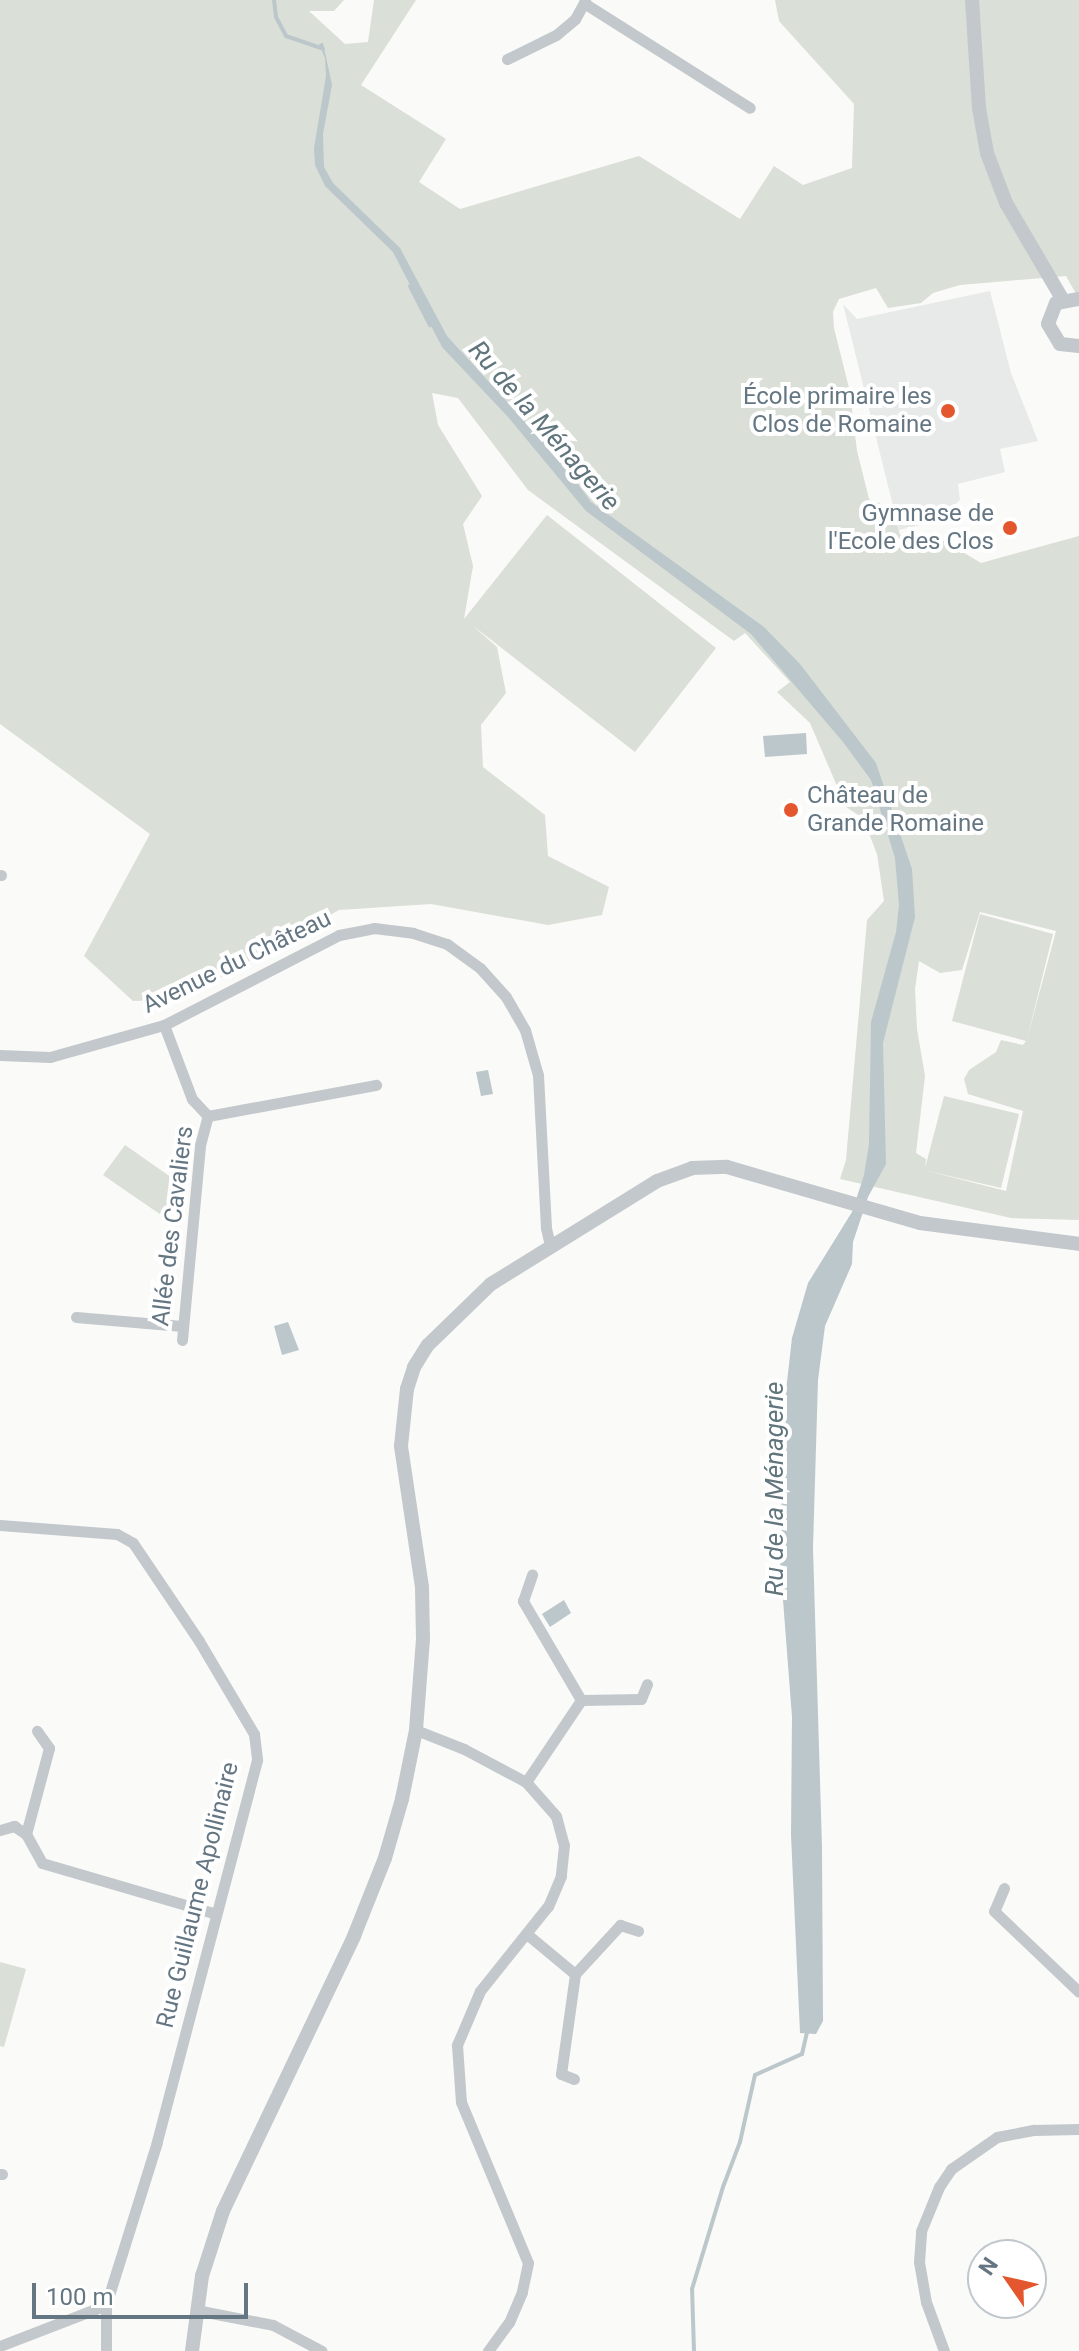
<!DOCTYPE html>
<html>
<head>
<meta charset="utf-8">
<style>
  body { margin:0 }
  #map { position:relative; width:1079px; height:2351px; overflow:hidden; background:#fafaf8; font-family:Roboto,sans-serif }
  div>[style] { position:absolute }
  .built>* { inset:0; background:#e8e9e9 }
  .green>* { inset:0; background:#dadfd7 }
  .water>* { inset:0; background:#bbc7cb }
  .stream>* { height:4px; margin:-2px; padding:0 2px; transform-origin:2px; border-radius:2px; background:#bbc7cb }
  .minor>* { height:11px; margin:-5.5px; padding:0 5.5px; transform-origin:5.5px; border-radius:5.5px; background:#c3c8cc }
  .tertiary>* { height:14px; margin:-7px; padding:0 7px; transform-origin:7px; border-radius:7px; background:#c3c8cc }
  .dots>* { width:22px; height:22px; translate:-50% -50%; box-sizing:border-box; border:4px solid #fff; border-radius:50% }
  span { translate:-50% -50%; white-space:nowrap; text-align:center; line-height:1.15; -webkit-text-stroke:8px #fff; paint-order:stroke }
  .poi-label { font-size:24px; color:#657683 }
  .right { translate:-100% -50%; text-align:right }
  .left { translate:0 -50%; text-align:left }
  .street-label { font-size:24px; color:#657683 }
  .water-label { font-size:26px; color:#60757c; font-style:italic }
  .north { position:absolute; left:967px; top:2239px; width:80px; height:80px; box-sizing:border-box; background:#fff; border:2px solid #c1c8cd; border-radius:50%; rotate:304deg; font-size:22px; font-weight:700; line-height:32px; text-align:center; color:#657683 }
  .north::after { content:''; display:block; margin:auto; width:28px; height:36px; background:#e4572e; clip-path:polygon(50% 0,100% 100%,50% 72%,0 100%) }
  .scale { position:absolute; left:32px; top:2283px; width:216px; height:36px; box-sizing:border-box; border:4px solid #657683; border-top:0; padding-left:10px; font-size:24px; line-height:28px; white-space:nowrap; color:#657683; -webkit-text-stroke:6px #fff; paint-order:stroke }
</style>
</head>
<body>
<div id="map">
  <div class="built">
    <div style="clip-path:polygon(990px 291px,1011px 373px,1038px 441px,1000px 449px,1005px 472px,958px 484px,960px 500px,948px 511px,950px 518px,899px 530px,843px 304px,857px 319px)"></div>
  </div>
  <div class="green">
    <div style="clip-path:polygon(evenodd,0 0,344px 0,334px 11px,309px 11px,345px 44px,368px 42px,374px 0,416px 0,361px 85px,446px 139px,419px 182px,460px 209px,639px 156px,740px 219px,774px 166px,803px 185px,852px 168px,854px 104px,779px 21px,775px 0,1079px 0,1079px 299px,1066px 276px,960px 285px,933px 293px,921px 303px,888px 308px,876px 288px,839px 299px,833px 312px,834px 328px,850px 392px,857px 451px,869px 499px,893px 509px,900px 535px,939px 538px,981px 563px,1079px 536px,1079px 1220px,1011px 1218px,840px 1179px,846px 1160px,867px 920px,884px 901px,877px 854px,863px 818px,846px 807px,810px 723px,777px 692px,790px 682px,745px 633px,734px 641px,528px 490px,458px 398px,432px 393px,438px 425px,482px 496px,463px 524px,473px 566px,464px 619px,547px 515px,716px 648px,635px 752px,472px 625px,497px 647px,506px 693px,481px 725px,483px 767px,545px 815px,548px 856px,609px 887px,602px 915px,548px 925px,431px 904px,339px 910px,183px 999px,133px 1001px,84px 956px,150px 834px,0 724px,0 0,980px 912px,1056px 931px,1027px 1039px,1053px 934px,980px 914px,952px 1021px,1026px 1041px,1023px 1045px,1001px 1040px,996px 1052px,969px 1070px,964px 1079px,968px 1094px,1023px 1111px,1006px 1191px,924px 1170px,1001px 1188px,1019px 1114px,944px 1096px,925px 1168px,926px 1159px,916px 1153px,925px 1076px,917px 1029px,915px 989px,919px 961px,940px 973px,962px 970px,980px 912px)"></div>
    <div style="clip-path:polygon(125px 1145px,185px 1187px,164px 1217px,103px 1175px)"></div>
    <div style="clip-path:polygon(0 1962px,26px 1969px,4px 2047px,0 2046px)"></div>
  </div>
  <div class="water">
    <div style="clip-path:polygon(323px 43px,332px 85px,323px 134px,324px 167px,333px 183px,400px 248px,447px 336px,562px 462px,591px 502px,764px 627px,800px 664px,876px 763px,912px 869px,915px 917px,883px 1043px,886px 1164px,868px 1197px,853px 1242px,852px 1264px,825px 1326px,818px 1380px,813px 1548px,822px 1847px,823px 2021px,816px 2034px,800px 2033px,791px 1835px,792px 1717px,780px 1561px,784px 1408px,792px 1338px,808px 1283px,852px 1212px,864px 1175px,869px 1144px,871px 1022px,896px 932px,899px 905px,895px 858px,871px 780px,843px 742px,751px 634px,586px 511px,508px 417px,442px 347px,393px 252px,325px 186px,315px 165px,314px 148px,326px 76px,325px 58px,319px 44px)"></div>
    <div style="clip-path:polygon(806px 733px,807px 754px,765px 757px,763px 736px)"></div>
    <div style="clip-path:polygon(488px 1070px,493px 1094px,481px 1096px,476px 1072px)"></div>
    <div style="clip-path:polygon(288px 1322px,299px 1350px,282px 1355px,274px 1326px)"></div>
    <div style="clip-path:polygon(564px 1600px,571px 1613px,550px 1627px,542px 1614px)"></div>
  </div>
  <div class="stream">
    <div style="left:274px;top:0;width:17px;rotate:83deg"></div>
    <div style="left:276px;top:17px;width:21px;rotate:62deg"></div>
    <div style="left:286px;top:36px;width:39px;rotate:19deg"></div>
    <div style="left:410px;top:286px;width:44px;rotate:62.9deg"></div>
    <div style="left:694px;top:2351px;width:62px;rotate:-91.8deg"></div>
    <div style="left:692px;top:2289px;width:107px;rotate:-73.1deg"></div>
    <div style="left:723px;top:2187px;width:48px;rotate:-69.3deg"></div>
    <div style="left:740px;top:2142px;width:69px;rotate:-77.4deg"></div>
    <div style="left:755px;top:2075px;width:51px;rotate:-24.1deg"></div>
    <div style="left:802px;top:2054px;width:26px;rotate:-77deg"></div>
  </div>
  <div class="minor">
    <div style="left:585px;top:0;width:3px;rotate:108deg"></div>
    <div style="left:584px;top:3px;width:196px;rotate:32.3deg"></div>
    <div style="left:507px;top:59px;width:55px;rotate:-26.1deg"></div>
    <div style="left:556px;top:35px;width:25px;rotate:-40deg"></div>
    <div style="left:575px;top:19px;width:18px;rotate:-61deg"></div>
    <div style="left:0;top:875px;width:1px"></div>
    <div style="left:164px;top:1025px;width:79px;rotate:69.3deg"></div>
    <div style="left:192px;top:1099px;width:23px;rotate:47deg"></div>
    <div style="left:208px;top:1116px;width:171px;rotate:-10.5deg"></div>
    <div style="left:0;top:1055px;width:50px;rotate:2.3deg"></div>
    <div style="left:50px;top:1057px;width:118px;rotate:-15.7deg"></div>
    <div style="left:164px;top:1025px;width:197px;rotate:-27.2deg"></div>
    <div style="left:339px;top:935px;width:36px;rotate:-11deg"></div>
    <div style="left:374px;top:928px;width:39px;rotate:7deg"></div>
    <div style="left:413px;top:933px;width:36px;rotate:18deg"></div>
    <div style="left:447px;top:944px;width:41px;rotate:36deg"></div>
    <div style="left:480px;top:968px;width:39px;rotate:48deg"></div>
    <div style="left:506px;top:997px;width:38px;rotate:60deg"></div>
    <div style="left:525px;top:1030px;width:47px;rotate:73.9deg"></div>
    <div style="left:538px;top:1075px;width:153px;rotate:87deg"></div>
    <div style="left:546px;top:1228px;width:17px;rotate:77deg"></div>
    <div style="left:76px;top:1317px;width:106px;rotate:4.9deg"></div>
    <div style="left:182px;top:1340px;width:196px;rotate:-84.7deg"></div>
    <div style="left:200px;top:1145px;width:30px;rotate:-75deg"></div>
    <div style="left:0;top:1525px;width:117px;rotate:4.4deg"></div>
    <div style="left:117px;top:1534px;width:18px;rotate:29deg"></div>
    <div style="left:133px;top:1543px;width:118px;rotate:56deg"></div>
    <div style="left:199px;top:1641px;width:108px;rotate:59.4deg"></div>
    <div style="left:254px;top:1734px;width:26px;rotate:83deg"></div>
    <div style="left:257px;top:1760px;width:395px;rotate:104.7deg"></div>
    <div style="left:157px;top:2142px;width:171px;rotate:107.4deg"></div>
    <div style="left:106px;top:2305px;width:114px;rotate:158.9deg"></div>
    <div style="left:581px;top:1700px;width:60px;rotate:-1deg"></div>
    <div style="left:641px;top:1699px;width:16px;rotate:-68deg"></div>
    <div style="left:416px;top:1730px;width:52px;rotate:21.6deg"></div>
    <div style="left:464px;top:1749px;width:70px;rotate:28deg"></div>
    <div style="left:526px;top:1782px;width:45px;rotate:48.6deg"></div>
    <div style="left:556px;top:1816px;width:30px;rotate:75deg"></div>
    <div style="left:564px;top:1845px;width:31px;rotate:96deg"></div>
    <div style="left:561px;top:1876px;width:33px;rotate:113deg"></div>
    <div style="left:548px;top:1906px;width:109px;rotate:128.7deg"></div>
    <div style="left:480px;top:1991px;width:59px;rotate:113.1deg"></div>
    <div style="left:457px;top:2045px;width:57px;rotate:86deg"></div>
    <div style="left:461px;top:2102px;width:174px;rotate:67.4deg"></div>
    <div style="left:528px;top:2263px;width:30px;rotate:102deg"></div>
    <div style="left:522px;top:2292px;width:33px;rotate:113deg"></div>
    <div style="left:509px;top:2322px;width:36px;rotate:126deg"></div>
    <div style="left:526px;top:1782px;width:99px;rotate:-56.1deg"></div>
    <div style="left:581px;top:1700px;width:115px;rotate:-120.4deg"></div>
    <div style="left:523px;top:1601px;width:28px;rotate:-71deg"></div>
    <div style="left:0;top:1830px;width:15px;rotate:-16deg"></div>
    <div style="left:14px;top:1826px;width:14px;rotate:34deg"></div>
    <div style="left:26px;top:1834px;width:33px;rotate:61deg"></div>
    <div style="left:42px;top:1863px;width:181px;rotate:16.3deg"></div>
    <div style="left:26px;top:1834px;width:89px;rotate:-75deg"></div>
    <div style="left:49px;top:1748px;width:21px;rotate:-125deg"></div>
    <div style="left:1004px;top:1888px;width:25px;rotate:113deg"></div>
    <div style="left:994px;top:1911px;width:117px;rotate:43.6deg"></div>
    <div style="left:528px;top:1935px;width:61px;rotate:39.7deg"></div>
    <div style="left:575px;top:1974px;width:67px;rotate:-47.4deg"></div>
    <div style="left:620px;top:1925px;width:19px;rotate:18deg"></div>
    <div style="left:574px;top:2079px;width:14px;rotate:-159deg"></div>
    <div style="left:561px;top:2074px;width:101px;rotate:-82deg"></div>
    <div style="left:0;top:2174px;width:2px"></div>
    <div style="left:106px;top:2305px;width:46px;rotate:90deg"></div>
    <div style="left:196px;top:2310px;width:78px;rotate:11deg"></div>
    <div style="left:273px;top:2325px;width:55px;rotate:28deg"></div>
    <div style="left:944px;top:2351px;width:52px;rotate:-110.2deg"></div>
    <div style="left:926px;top:2302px;width:41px;rotate:-99.9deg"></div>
    <div style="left:919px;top:2262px;width:31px;rotate:-86deg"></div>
    <div style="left:921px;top:2231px;width:48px;rotate:-67.8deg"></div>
    <div style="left:939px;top:2187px;width:22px;rotate:-56deg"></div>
    <div style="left:951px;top:2169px;width:56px;rotate:-34.8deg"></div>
    <div style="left:997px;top:2137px;width:38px;rotate:-11deg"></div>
    <div style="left:1034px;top:2130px;width:45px;rotate:-1.3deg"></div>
  </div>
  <div class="tertiary">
    <div style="left:972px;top:0;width:108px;rotate:86.3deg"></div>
    <div style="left:979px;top:108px;width:46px;rotate:79.9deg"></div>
    <div style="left:987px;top:153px;width:53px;rotate:69.2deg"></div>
    <div style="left:1006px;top:203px;width:113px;rotate:59.6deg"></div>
    <div style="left:1079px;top:299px;width:23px;rotate:170deg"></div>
    <div style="left:1056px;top:303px;width:22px;rotate:111deg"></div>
    <div style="left:1048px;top:324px;width:23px;rotate:59deg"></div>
    <div style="left:1060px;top:344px;width:19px;rotate:6deg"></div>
    <div style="left:192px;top:2351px;width:76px;rotate:-82.4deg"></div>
    <div style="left:202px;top:2276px;width:68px;rotate:-72.1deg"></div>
    <div style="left:223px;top:2211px;width:305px;rotate:-64.5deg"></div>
    <div style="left:354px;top:1936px;width:84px;rotate:-68.3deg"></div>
    <div style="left:385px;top:1858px;width:61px;rotate:-73.9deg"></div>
    <div style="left:402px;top:1799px;width:70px;rotate:-78.5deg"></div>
    <div style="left:416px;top:1730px;width:90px;rotate:-85.6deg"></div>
    <div style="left:423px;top:1640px;width:53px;rotate:-91.1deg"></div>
    <div style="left:422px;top:1587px;width:143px;rotate:-98.5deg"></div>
    <div style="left:401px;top:1446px;width:57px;rotate:-84deg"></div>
    <div style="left:407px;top:1389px;width:23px;rotate:-72deg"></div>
    <div style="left:414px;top:1367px;width:26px;rotate:-58deg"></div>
    <div style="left:428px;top:1345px;width:88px;rotate:-44.1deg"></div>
    <div style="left:491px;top:1284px;width:195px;rotate:-31.8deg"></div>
    <div style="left:657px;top:1181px;width:37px;rotate:-20deg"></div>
    <div style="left:692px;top:1168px;width:35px;rotate:-2deg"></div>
    <div style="left:727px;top:1167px;width:201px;rotate:16.2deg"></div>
    <div style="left:920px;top:1223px;width:160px;rotate:7.5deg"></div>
  </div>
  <div class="dots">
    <div style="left:948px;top:411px;background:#e4572e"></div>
    <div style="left:1010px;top:528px;background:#e4572e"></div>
    <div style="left:791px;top:810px;background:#e4572e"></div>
  </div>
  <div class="poi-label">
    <span class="right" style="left:932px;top:411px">École primaire les<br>Clos de Romaine</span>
    <span class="right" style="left:994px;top:528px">Gymnase de<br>l'Ecole des Clos</span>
    <span class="left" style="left:807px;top:810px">Château de<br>Grande Romaine</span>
  </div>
  <div class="street-label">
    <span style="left:237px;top:962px;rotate:-26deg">Avenue du Château</span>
    <span style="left:173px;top:1226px;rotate:-83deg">Allée des Cavaliers</span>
    <span style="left:198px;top:1895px;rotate:-76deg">Rue Guillaume Apollinaire</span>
  </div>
  <div class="water-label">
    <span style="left:544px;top:426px;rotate:49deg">Ru de la Ménagerie</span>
    <span style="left:775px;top:1489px;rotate:-90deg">Ru de la Ménagerie</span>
  </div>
  <div class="north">N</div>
  <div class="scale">100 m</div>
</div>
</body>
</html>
